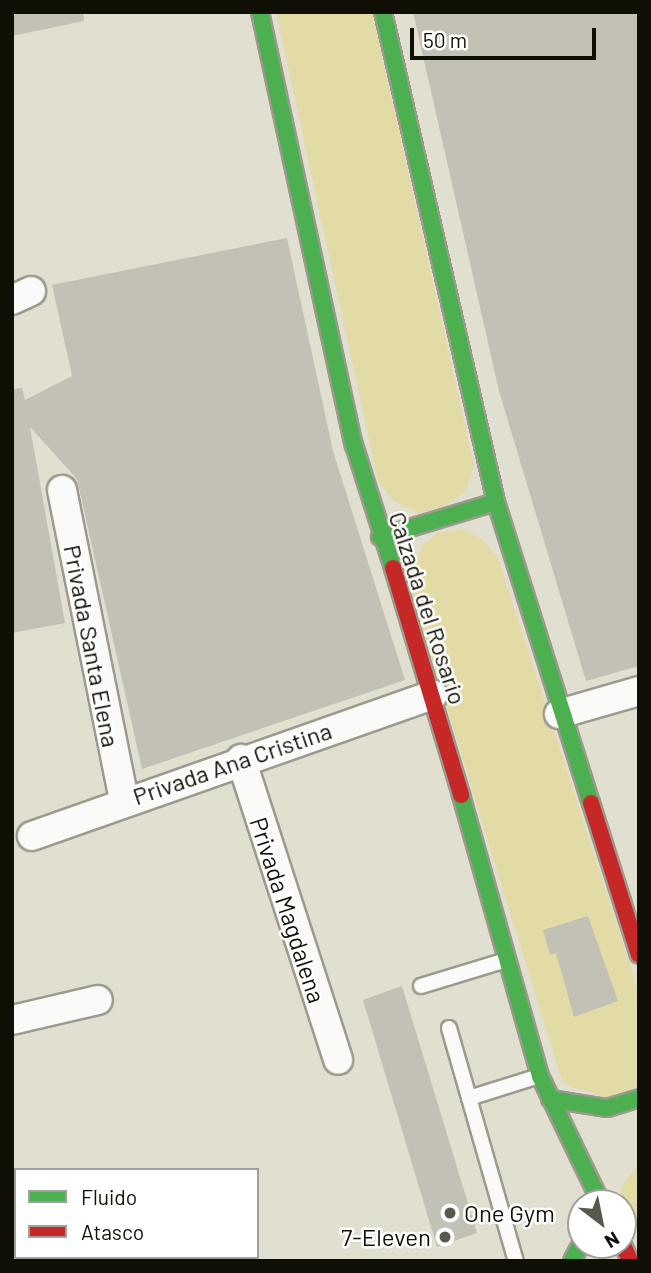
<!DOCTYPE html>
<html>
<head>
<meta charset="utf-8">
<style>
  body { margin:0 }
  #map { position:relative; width:651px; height:1273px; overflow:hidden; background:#e1dfd0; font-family:Barlow,sans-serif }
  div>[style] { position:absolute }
  .green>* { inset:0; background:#e3dba6 }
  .building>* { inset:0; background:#c3c1b5 }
  .roads { filter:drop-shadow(2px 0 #9c9a8e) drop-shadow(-2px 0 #9c9a8e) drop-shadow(0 2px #9c9a8e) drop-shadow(0 -2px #9c9a8e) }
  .lane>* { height:14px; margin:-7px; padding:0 7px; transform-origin:7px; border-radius:7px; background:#fafaf8 }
  .street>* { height:28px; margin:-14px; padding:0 14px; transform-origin:14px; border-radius:14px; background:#fafaf8 }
  .fast>* { height:16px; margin:-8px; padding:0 8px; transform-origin:8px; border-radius:8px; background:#4caf50 }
  .jam>* { height:16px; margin:-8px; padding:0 8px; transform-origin:8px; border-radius:8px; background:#c62828 }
  .dots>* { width:19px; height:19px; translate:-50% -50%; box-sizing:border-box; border:4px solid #fff; border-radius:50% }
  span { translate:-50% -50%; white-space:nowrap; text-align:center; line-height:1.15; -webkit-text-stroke:5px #fff; paint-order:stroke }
  .street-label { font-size:24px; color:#100f05 }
  .poi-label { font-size:24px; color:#100f05 }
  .left { translate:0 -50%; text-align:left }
  .right { translate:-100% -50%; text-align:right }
  .frame { position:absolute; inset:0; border:14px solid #100f05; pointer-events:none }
  .legend { position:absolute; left:14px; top:1168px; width:245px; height:91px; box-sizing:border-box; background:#fff; border:2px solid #9f9f9b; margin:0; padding:9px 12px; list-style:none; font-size:21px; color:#100f05 }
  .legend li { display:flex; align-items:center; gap:14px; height:35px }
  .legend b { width:35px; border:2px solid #9f9f9b }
  .north { position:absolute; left:567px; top:1189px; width:70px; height:70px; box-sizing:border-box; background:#fff; border:2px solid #9f9f9b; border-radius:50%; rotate:148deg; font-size:19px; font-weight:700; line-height:28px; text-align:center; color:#100f05 }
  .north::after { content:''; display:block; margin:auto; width:24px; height:32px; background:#59584c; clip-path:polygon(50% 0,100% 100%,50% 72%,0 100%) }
  .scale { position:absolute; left:410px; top:28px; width:186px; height:32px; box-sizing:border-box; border:4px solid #100f05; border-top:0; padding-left:9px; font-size:21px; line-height:24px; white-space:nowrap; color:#100f05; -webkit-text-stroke:5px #fff; paint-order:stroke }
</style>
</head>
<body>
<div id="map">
  <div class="green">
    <div style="clip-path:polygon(276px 12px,372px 12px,474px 465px,466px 491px,443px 507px,418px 513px,394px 501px,378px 481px)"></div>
    <div style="clip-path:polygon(464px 529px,484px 541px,498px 558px,639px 993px,639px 1085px,610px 1099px,563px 1084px,408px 582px,422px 546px,437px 533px)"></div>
    <div style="clip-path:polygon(639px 1163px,639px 1231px,624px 1213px,620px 1189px)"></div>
  </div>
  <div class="building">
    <div style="clip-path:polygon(12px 12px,83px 12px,84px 21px,12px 36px)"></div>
    <div style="clip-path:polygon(413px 12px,639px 12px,639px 666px,586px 681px,499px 391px)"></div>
    <div style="clip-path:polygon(287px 238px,333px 451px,405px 680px,142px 769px,77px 479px,30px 427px,65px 623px,12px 633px,12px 389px,22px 388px,25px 400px,72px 376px,52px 285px)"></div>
    <div style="clip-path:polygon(588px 916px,618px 1001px,574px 1017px,556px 953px,550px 955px,543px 930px)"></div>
    <div style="clip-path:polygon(402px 986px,477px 1233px,437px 1247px,363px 1000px)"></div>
  </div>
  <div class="roads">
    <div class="lane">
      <div style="left:421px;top:986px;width:89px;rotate:-17deg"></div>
      <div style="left:449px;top:1028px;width:242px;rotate:74deg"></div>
      <div style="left:469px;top:1098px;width:73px;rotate:-17.4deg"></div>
      <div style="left:35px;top:1257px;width:4px;rotate:76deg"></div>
    </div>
    <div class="street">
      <div style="left:12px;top:300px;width:21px;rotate:-25deg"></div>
      <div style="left:62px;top:490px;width:317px;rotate:78.7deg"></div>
      <div style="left:559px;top:714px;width:83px;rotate:-16deg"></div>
      <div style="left:241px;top:759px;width:316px;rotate:72.1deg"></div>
      <div style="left:32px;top:836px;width:425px;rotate:-19.4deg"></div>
      <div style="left:12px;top:1020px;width:88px;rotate:-13.1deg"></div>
    </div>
    <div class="fast">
      <div style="left:260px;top:12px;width:443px;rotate:77.8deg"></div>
      <div style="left:354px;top:445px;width:129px;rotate:72.4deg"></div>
      <div style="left:383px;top:12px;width:503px;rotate:77.01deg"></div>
      <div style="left:496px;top:502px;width:316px;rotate:72.5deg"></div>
      <div style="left:380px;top:537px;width:121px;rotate:-16.8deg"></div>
      <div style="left:461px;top:795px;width:292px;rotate:74.3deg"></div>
      <div style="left:540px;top:1076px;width:141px;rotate:64.3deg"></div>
      <div style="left:550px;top:1099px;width:58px;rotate:9deg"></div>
      <div style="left:607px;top:1108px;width:34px;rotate:-17deg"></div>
      <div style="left:572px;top:1261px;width:19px;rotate:-62deg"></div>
    </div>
    <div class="jam">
      <div style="left:393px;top:568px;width:237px;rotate:73.3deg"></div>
      <div style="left:591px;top:803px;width:159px;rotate:72.5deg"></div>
      <div style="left:623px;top:1245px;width:17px;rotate:66deg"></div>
    </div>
  </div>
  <div class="dots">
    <div style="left:450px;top:1213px;background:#59584c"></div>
    <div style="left:445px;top:1237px;background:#59584c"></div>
  </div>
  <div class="street-label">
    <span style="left:428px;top:608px;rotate:72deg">Calzada del Rosario</span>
    <span style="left:92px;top:646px;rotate:79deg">Privada Santa Elena</span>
    <span style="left:232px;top:763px;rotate:-19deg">Privada Ana Cristina</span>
    <span style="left:288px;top:910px;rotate:72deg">Privada Magdalena</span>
  </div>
  <div class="poi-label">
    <span class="left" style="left:464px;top:1213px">One Gym</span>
    <span class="right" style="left:431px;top:1237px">7-Eleven</span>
  </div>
  <div class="frame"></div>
  <ul class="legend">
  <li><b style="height:9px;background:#4caf50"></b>Fluido</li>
  <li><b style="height:9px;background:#c62828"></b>Atasco</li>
  </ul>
  <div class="north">N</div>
  <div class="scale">50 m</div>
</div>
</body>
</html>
